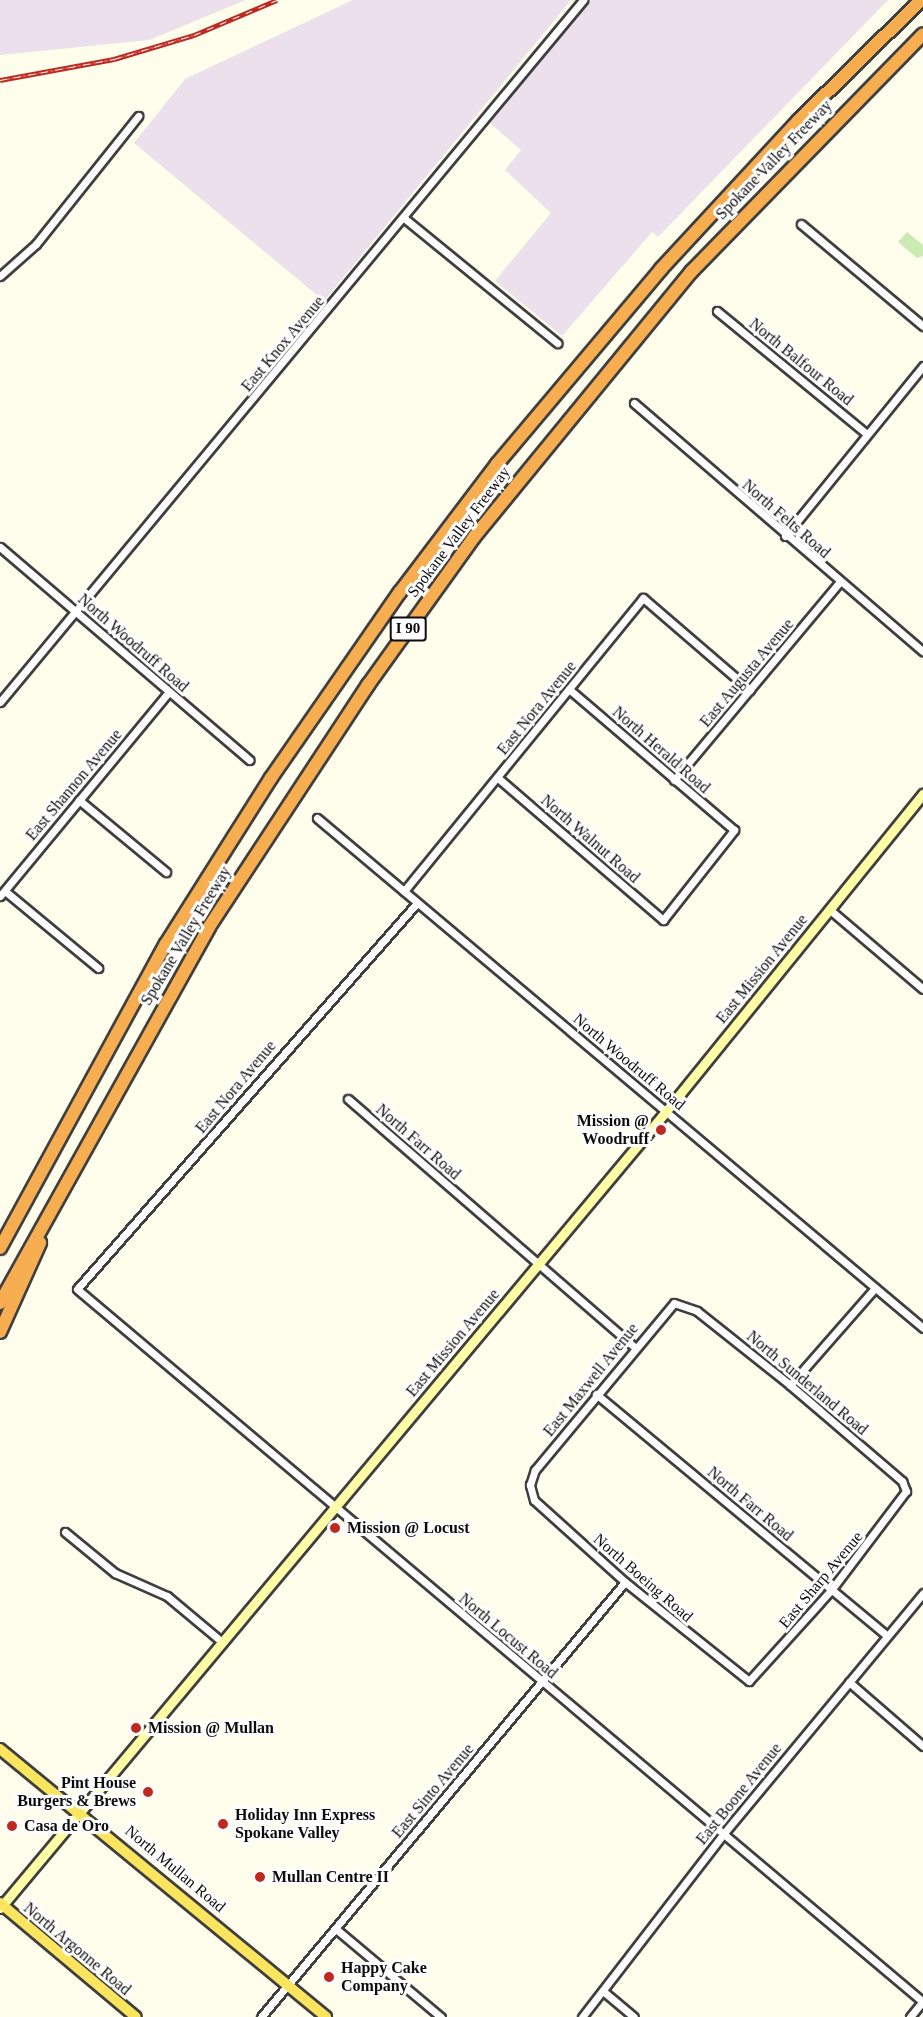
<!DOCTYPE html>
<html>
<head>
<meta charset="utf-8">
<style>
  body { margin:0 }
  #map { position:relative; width:923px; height:2017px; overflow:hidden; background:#fffdeb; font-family:Georgia,serif }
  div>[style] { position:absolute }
  .industrial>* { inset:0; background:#ebe0eb }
  .green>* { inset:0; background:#cbeab4 }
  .roads { filter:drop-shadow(2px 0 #3f3f3f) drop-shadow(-2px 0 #3f3f3f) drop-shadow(0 2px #3f3f3f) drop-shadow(0 -2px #3f3f3f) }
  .street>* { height:7px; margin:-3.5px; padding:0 3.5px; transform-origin:3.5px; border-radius:3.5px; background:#fff }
  .secondary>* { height:9px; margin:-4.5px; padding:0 4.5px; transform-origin:4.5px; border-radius:4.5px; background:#fffea6 }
  .primary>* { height:10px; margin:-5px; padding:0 5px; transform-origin:5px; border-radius:5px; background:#fbe55f }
  .highway>* { height:12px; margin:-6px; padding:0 6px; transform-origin:6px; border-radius:6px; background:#f7ae51 }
  .rail>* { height:4.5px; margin-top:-2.25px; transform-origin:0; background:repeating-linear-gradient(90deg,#fff 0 7px,#be2a22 0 14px); box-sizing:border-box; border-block:2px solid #be2a22 }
  .dots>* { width:16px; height:16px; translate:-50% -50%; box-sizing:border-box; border:3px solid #fff; border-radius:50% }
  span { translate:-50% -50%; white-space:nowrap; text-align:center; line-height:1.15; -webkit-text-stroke:6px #fff; paint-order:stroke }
  .shield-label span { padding:2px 4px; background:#fff; border:2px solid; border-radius:4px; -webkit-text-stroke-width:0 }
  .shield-label { font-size:15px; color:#0c0c0c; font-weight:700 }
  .street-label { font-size:16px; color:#0c0c0c }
  .poi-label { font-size:16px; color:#0c0c0c; font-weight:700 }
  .right { translate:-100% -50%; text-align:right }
  .left { translate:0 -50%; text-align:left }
</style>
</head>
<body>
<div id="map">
  <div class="industrial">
    <div style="clip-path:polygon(0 0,246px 0,149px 40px,0 55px)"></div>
    <div style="clip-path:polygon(353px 0,571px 0,324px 301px,134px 143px,185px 79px)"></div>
    <div style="clip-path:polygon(591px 0,888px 0,658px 237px,652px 232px,562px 336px,495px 281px,551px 213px,505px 170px,521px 150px,490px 123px)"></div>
  </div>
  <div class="green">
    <div style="clip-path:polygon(907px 232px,923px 245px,923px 256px,917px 258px,898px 242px)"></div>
  </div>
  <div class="roads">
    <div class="street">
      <div style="left:404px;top:218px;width:198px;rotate:39.2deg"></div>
      <div style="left:801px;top:224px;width:159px;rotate:39.9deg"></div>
      <div style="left:0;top:276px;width:48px;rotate:-41.6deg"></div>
      <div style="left:36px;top:244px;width:164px;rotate:-51.4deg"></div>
      <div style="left:717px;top:311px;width:194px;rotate:39.4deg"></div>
      <div style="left:634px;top:403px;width:381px;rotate:40.7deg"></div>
      <div style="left:785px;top:536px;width:219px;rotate:-50.9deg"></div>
      <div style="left:0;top:547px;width:328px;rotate:40.5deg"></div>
      <div style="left:0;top:702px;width:913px;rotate:-50.29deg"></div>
      <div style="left:498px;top:778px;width:218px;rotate:40.7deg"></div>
      <div style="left:663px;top:920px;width:115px;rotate:-51.7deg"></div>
      <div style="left:734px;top:830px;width:217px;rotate:-139.5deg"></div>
      <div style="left:674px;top:780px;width:257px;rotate:-50.1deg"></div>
      <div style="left:79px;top:800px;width:113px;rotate:39.6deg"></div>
      <div style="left:317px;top:818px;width:792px;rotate:40.08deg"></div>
      <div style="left:5px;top:891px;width:121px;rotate:39.6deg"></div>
      <div style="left:404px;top:891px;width:378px;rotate:-50.8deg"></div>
      <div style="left:643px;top:598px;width:141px;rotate:40.7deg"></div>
      <div style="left:0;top:896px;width:265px;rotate:-50.4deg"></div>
      <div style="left:417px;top:903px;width:514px;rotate:131.37deg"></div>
      <div style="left:77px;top:1289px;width:1106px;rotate:40.12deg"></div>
      <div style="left:829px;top:909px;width:123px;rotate:40.4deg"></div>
      <div style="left:348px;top:1099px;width:379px;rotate:40.9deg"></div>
      <div style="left:674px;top:1303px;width:24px;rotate:19deg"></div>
      <div style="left:697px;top:1311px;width:119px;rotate:38.5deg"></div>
      <div style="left:790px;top:1385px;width:148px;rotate:40.6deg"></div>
      <div style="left:902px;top:1481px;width:11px;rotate:68deg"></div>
      <div style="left:906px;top:1491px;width:123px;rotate:127.1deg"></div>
      <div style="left:832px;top:1589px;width:124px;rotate:132.1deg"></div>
      <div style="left:749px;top:1681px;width:159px;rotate:-141.4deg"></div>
      <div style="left:625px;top:1582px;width:122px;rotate:-138deg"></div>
      <div style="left:534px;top:1500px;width:16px;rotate:-105deg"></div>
      <div style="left:530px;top:1485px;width:16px;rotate:-72deg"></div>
      <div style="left:535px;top:1470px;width:217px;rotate:-50.2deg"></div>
      <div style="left:790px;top:1385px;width:129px;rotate:-48.8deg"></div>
      <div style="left:596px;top:1394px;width:378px;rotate:39.7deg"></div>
      <div style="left:65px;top:1532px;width:65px;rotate:39.4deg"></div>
      <div style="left:115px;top:1573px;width:57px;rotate:23.9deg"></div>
      <div style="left:167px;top:1596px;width:72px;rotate:39.9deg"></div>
      <div style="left:849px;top:1682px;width:98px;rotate:40.9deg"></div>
      <div style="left:336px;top:1929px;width:137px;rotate:40deg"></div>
      <div style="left:603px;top:1991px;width:40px;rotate:40deg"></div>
      <div style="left:261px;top:2017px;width:567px;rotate:-50.08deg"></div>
      <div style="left:582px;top:2017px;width:232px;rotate:-52.3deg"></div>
      <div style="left:724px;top:1833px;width:312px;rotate:-50.3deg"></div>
      <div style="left:910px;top:2017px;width:19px;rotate:-51deg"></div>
    </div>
    <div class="secondary">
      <div style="left:0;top:1908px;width:1040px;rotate:-50.11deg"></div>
      <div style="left:667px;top:1110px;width:407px;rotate:-51deg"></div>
    </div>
    <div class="primary">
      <div style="left:0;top:1749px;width:422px;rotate:39.4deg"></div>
      <div style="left:0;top:1903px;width:177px;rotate:40deg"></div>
    </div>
    <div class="highway">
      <div style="left:0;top:1248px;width:346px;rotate:-61.4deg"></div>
      <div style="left:166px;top:944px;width:196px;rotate:-57.7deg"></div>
      <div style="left:271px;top:778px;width:226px;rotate:-55.3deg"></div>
      <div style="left:400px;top:592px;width:161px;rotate:-52.8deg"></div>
      <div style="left:497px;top:464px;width:255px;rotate:-49.9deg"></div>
      <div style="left:661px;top:269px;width:202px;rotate:-47.2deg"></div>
      <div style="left:798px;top:121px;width:173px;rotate:-44.5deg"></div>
      <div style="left:0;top:1303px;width:430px;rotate:-60.9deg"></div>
      <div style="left:209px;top:927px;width:290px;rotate:-56.7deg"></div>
      <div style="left:368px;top:685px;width:182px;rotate:-54.4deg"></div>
      <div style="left:474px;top:537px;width:343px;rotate:-50.7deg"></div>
      <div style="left:691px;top:272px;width:332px;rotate:-45.7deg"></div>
      <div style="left:0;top:1332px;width:98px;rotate:-65.8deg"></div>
    </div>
  </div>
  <div class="rail">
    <div style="left:0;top:80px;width:116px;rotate:-10.4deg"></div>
    <div style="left:114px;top:59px;width:84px;rotate:-16.7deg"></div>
    <div style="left:194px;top:35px;width:90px;rotate:-22.9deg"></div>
  </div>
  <div class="dots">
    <div style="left:661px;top:1130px;background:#be2a22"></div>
    <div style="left:335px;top:1528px;background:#be2a22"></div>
    <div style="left:136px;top:1728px;background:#be2a22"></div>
    <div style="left:148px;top:1792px;background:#be2a22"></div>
    <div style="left:223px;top:1824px;background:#be2a22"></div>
    <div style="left:12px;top:1826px;background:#be2a22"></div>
    <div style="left:260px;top:1877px;background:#be2a22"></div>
    <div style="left:329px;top:1977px;background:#be2a22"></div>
  </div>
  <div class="shield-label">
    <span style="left:408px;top:629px">I 90</span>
  </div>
  <div class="street-label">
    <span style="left:774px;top:160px;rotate:-46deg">Spokane Valley Freeway</span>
    <span style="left:283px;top:344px;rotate:-50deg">East Knox Avenue</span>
    <span style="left:801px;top:362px;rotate:39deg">North Balfour Road</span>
    <span style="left:786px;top:519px;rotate:41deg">North Felts Road</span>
    <span style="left:459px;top:532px;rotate:-53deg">Spokane Valley Freeway</span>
    <span style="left:133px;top:643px;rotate:41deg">North Woodruff Road</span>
    <span style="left:747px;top:673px;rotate:-50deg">East Augusta Avenue</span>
    <span style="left:537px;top:708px;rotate:-51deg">East Nora Avenue</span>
    <span style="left:661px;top:750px;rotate:41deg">North Herald Road</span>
    <span style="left:74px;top:785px;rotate:-50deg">East Shannon Avenue</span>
    <span style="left:590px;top:839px;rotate:41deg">North Walnut Road</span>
    <span style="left:186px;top:936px;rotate:-59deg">Spokane Valley Freeway</span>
    <span style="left:762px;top:969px;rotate:-51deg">East Mission Avenue</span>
    <span style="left:629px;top:1062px;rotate:40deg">North Woodruff Road</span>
    <span style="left:236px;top:1087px;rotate:-50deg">East Nora Avenue</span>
    <span style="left:418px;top:1142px;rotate:41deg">North Farr Road</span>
    <span style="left:453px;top:1343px;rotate:-50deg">East Mission Avenue</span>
    <span style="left:591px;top:1380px;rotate:-51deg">East Maxwell Avenue</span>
    <span style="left:807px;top:1383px;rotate:40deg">North Sunderland Road</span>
    <span style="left:750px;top:1504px;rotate:40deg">North Farr Road</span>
    <span style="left:643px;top:1578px;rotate:41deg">North Boeing Road</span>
    <span style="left:821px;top:1580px;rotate:-50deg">East Sharp Avenue</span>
    <span style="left:508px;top:1636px;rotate:40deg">North Locust Road</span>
    <span style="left:433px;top:1791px;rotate:-50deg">East Sinto Avenue</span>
    <span style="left:739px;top:1794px;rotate:-51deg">East Boone Avenue</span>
    <span style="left:175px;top:1869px;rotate:40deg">North Mullan Road</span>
    <span style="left:77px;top:1949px;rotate:40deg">North Argonne Road</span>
  </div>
  <div class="poi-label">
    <span class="right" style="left:649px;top:1130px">Mission @<br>Woodruff</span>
    <span class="left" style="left:347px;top:1528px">Mission @ Locust</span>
    <span class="left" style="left:148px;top:1728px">Mission @ Mullan</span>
    <span class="right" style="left:136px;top:1792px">Pint House<br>Burgers &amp; Brews</span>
    <span class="left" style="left:235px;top:1824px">Holiday Inn Express<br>Spokane Valley</span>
    <span class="left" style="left:24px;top:1826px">Casa de Oro</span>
    <span class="left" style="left:272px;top:1877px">Mullan Centre II</span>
    <span class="left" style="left:341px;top:1977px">Happy Cake<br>Company</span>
  </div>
</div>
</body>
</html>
